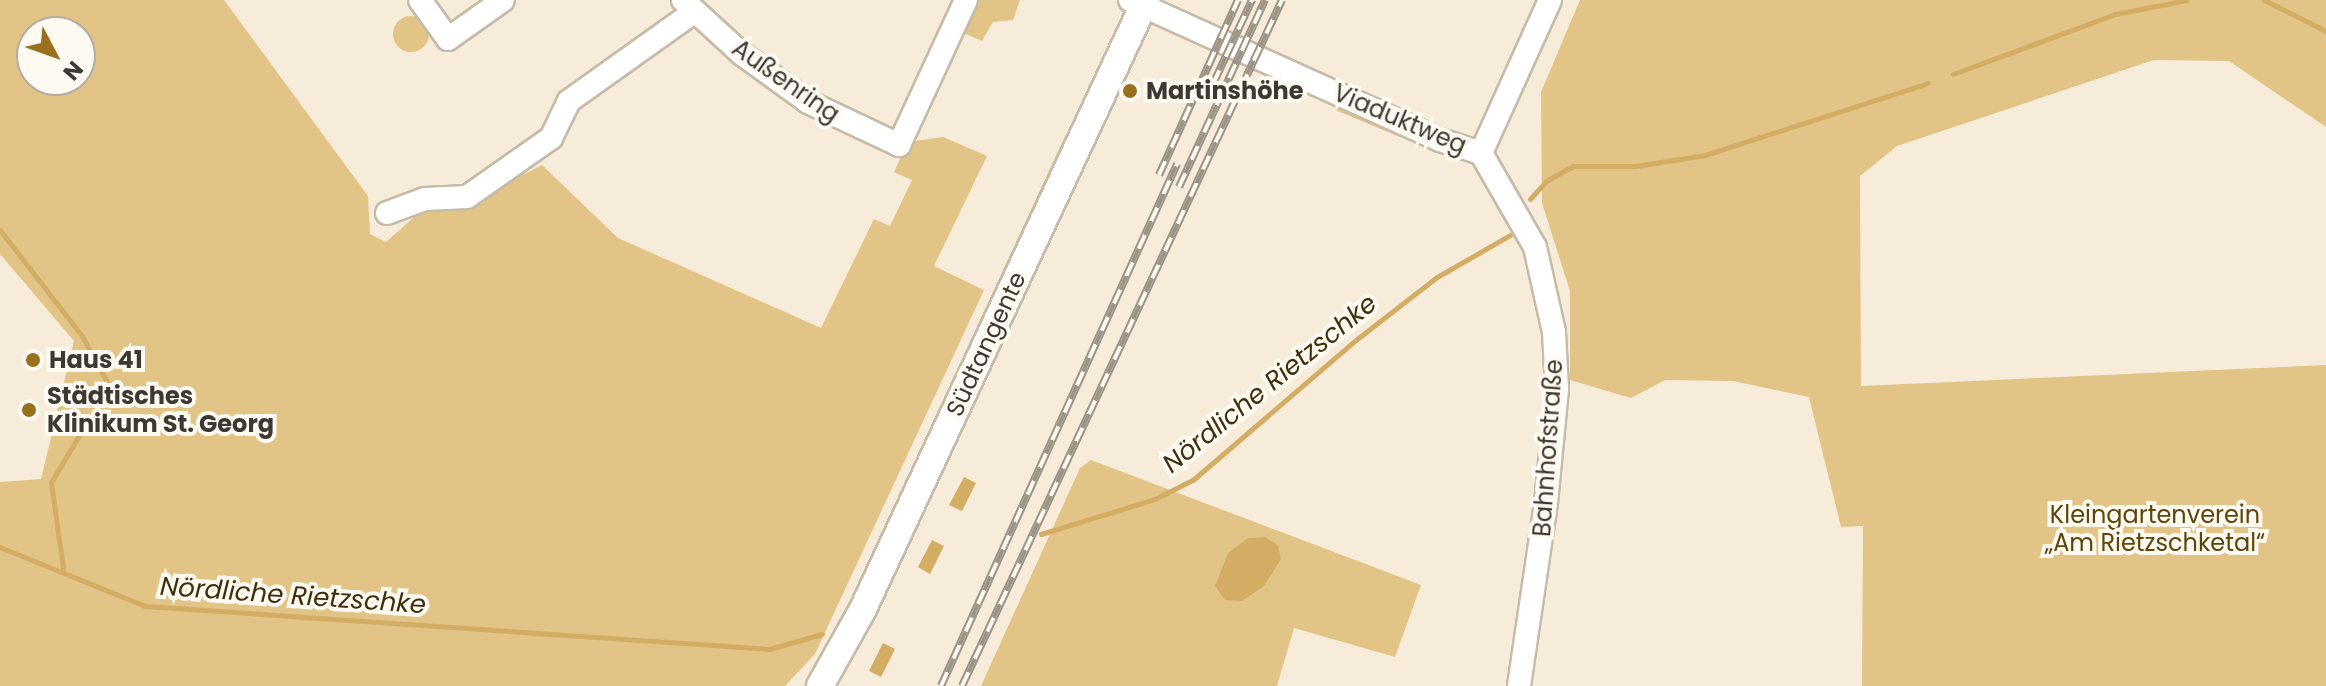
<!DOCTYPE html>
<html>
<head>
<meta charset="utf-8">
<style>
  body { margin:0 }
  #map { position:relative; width:2326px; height:686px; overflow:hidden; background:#f6ecd9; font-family:Poppins,sans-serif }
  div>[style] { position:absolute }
  .green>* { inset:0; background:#e3c487 }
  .round { border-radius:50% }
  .water>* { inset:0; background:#d3ad64 }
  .stream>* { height:5px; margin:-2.5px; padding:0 2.5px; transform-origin:2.5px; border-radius:2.5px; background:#d3ad64 }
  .roads { filter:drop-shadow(2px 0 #c5bba8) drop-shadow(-2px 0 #c5bba8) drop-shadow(0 2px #c5bba8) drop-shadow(0 -2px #c5bba8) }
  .minor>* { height:22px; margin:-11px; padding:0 11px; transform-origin:11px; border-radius:11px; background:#fff }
  .tertiary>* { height:26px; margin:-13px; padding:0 13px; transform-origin:13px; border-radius:13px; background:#fff }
  .rail>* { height:8px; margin-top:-4px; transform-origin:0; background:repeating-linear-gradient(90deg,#fefaf2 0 15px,#9c9587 0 30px); box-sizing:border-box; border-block:2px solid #9c9587 }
  .dots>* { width:22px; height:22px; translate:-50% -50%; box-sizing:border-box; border:4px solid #fefaf2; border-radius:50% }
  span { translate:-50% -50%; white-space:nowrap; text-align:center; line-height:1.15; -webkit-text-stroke:8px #fefaf2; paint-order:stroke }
  .street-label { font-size:24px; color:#3d3831 }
  .poi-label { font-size:24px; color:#3d3831; font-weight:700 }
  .left { translate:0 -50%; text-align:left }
  .park-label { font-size:24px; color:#5e4509 }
  .water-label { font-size:26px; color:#3e2f0e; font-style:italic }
  .north { position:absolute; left:16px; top:16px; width:80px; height:80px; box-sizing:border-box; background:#fefaf2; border:2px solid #b1aca5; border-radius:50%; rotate:131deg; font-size:22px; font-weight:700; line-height:32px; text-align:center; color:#3d3831 }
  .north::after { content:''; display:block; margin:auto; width:28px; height:36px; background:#97711b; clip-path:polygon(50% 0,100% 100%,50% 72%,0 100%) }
</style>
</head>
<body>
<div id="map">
  <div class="green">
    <div style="clip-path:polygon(evenodd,0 0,224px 0,368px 196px,370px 234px,386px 242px,421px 211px,462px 206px,542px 165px,618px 238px,821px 328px,874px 219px,890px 226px,912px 180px,894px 172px,908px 142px,943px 137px,987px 156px,934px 266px,984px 290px,815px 654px,785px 686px,0 686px,0 482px,41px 479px,74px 341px,0 254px,0 0,32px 32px,80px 32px,80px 80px,32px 80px,32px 32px)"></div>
    <div style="clip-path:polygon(973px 0,1020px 0,1013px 20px,993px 22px,982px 41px,959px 31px)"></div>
    <div style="clip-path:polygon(1580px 0,2326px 0,2326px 127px,2229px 61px,2154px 60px,1897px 146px,1860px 176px,1861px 386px,2326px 365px,2326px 686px,1862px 686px,1863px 526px,1841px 527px,1809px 397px,1733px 381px,1665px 380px,1631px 398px,1570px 380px,1570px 291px,1542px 203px,1541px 92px)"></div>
    <div class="round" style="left:393px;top:16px;width:36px;height:36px"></div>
    <div style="clip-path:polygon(1339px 102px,1362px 112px,1367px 121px,1405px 139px,1335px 110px)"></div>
    <div style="clip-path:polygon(1066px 134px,1071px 135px,850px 608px,885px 526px)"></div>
    <div style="clip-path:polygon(1091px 460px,1421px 585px,1395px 657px,1294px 628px,1277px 686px,981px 686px,1080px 468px)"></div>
  </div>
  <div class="water">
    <div style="clip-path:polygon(964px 477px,976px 483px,962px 511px,949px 505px)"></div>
    <div style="clip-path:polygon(1265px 537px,1278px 545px,1281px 559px,1264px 586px,1242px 601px,1225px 600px,1215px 586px,1228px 553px,1248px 538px)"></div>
    <div style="clip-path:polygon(932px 540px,944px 546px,930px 574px,918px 567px)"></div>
    <div style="clip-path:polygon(883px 643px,895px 649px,881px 677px,869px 671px)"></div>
  </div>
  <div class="stream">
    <div style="left:2264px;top:0;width:69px;rotate:26.6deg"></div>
    <div style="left:1953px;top:74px;width:173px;rotate:-20.3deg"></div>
    <div style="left:2115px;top:14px;width:73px;rotate:-11deg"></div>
    <div style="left:1530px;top:199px;width:24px;rotate:-48deg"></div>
    <div style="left:1546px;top:181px;width:31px;rotate:-29deg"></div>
    <div style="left:1573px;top:166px;width:63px"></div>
    <div style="left:1636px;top:166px;width:70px;rotate:-9.1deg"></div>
    <div style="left:1705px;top:155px;width:234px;rotate:-17.9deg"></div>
    <div style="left:0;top:230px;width:134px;rotate:52.3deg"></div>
    <div style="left:82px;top:336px;width:57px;rotate:61.6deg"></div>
    <div style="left:109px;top:386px;width:112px;rotate:121.1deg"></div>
    <div style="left:51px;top:482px;width:88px;rotate:82.1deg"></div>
    <div style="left:1041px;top:534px;width:119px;rotate:-17.1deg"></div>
    <div style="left:1155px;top:499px;width:44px;rotate:-27.1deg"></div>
    <div style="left:1194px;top:479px;width:215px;rotate:-40.7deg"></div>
    <div style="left:1357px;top:339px;width:101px;rotate:-37.8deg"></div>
    <div style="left:1437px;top:277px;width:84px;rotate:-29.9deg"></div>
    <div style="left:0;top:547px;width:157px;rotate:22.1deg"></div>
    <div style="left:145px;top:606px;width:625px;rotate:3.94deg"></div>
    <div style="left:769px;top:649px;width:55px;rotate:-15.8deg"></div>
  </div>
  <div class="roads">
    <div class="minor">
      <div style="left:420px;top:0;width:48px;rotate:54.3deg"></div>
      <div style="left:448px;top:39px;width:67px;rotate:-35.3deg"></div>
      <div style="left:683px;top:0;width:80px;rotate:42.5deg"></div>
      <div style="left:742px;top:54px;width:82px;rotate:36deg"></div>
      <div style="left:808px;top:102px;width:101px;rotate:25.3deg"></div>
      <div style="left:899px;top:145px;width:160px;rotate:-65.2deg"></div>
      <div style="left:1130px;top:0;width:340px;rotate:24.3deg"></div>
      <div style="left:1440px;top:140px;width:43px;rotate:17.6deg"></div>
      <div style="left:1481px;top:153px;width:108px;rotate:60.1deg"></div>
      <div style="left:1535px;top:247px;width:87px;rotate:77.4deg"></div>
      <div style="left:1554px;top:332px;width:57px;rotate:87deg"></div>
      <div style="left:1557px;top:389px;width:115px;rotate:95.5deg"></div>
      <div style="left:1546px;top:503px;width:185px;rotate:98.4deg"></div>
      <div style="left:1481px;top:153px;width:168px;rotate:-65.7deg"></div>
      <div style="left:387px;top:213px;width:40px;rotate:-20.2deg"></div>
      <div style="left:425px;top:199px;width:42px;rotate:-2.7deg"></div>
      <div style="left:467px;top:197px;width:103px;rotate:-35.1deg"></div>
      <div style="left:551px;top:138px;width:41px;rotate:-64.1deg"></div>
      <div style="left:569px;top:101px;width:153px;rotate:-35.5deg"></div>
    </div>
    <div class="tertiary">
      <div style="left:820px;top:686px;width:88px;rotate:-60.8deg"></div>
      <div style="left:863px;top:609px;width:672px;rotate:-65.08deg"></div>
    </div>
  </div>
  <div class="rail">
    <div style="left:1213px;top:84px;width:93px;rotate:-65.1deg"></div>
    <div style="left:1159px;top:175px;width:192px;rotate:-65.7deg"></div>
    <div style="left:1179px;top:187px;width:206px;rotate:-65.3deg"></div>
    <div style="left:941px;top:686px;width:573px;rotate:-65.67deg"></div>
    <div style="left:962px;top:686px;width:757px;rotate:-64.99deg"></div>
  </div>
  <div class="dots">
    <div style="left:1130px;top:91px;background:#97711b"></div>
    <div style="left:33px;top:360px;background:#97711b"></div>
    <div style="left:29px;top:410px;background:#97711b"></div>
  </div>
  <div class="street-label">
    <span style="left:786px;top:81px;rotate:35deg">Außenring</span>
    <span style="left:1400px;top:119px;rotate:23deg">Viaduktweg</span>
    <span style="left:986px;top:344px;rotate:-65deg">Südtangente</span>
    <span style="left:1548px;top:448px;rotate:-86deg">Bahnhofstraße</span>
  </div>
  <div class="poi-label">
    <span class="left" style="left:1146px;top:91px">Martinshöhe</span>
    <span class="left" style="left:49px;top:360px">Haus 41</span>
    <span class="left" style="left:47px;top:410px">Städtisches<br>Klinikum St. Georg</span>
  </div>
  <div class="park-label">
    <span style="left:2155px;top:529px">Kleingartenverein<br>„Am Rietzschketal“</span>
  </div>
  <div class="water-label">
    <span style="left:1270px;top:384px;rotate:-39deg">Nördliche Rietzschke</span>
    <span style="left:293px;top:596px;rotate:4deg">Nördliche Rietzschke</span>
  </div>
  <div class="north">N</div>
</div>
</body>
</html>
